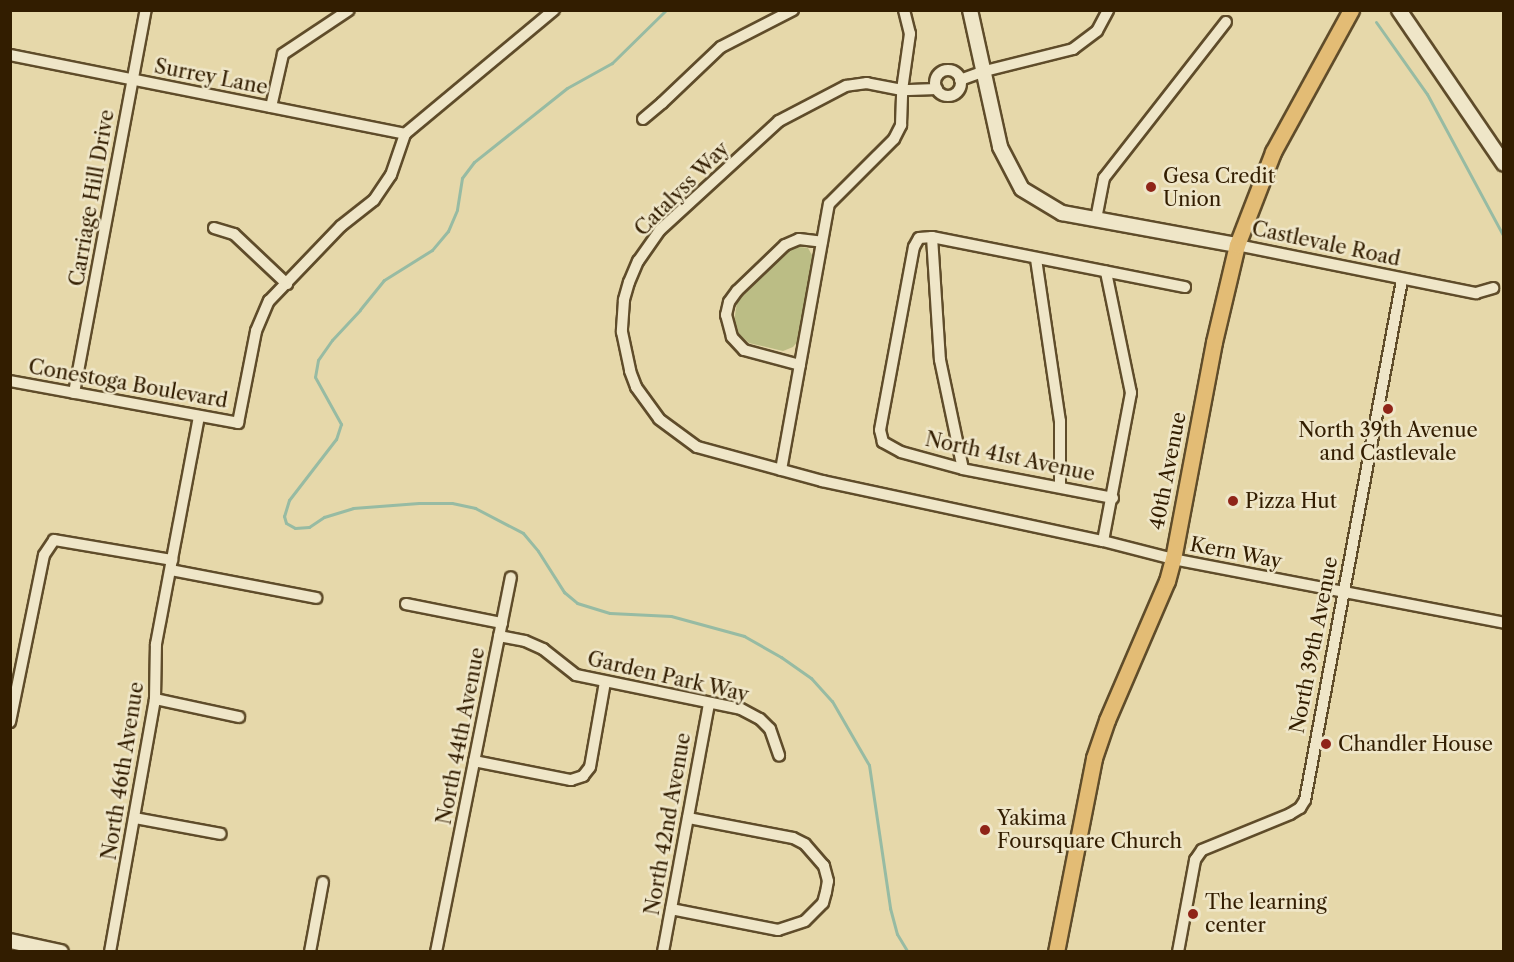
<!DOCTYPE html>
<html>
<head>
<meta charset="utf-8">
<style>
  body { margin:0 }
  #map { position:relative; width:1514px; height:962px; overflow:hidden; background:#e6d8aa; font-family:"Libre Caslon Text",serif }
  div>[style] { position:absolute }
  .green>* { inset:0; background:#bbbd85 }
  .stream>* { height:3px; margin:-1.5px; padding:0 1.5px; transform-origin:1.5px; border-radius:1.5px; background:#97bba3 }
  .roads { filter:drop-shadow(2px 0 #5f4c2a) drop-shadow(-2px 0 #5f4c2a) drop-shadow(0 2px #5f4c2a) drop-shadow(0 -2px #5f4c2a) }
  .street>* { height:10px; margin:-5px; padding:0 5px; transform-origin:5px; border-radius:5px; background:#efe6c8 }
  .street>.ring { margin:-5px; padding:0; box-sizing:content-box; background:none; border:10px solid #efe6c8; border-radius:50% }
  .secondary>* { height:14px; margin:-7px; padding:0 7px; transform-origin:7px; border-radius:7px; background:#efe6c8 }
  .primary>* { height:15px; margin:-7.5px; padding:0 7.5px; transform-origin:7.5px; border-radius:7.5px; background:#e3bc75 }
  .dots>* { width:16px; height:16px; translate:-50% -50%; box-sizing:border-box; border:3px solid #efe6c8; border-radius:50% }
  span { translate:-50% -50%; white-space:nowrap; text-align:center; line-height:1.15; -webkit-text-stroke:5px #efe6c8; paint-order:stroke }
  .street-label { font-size:20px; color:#321d00 }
  .poi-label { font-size:20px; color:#321d00 }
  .left { translate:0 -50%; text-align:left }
  .frame { position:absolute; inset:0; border:12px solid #321d00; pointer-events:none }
</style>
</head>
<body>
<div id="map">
  <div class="green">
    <div style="clip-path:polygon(800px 247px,808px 248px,813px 257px,798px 341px,793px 347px,783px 351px,749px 343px,739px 334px,734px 322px,737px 302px,792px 248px)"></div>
  </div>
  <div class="stream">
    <div style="left:666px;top:10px;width:76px;rotate:135.5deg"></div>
    <div style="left:612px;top:63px;width:51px;rotate:150.9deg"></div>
    <div style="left:567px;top:88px;width:119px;rotate:141.5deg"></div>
    <div style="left:474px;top:162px;width:20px;rotate:127deg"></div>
    <div style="left:462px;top:178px;width:32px;rotate:99deg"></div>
    <div style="left:457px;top:210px;width:23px;rotate:113deg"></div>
    <div style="left:448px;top:231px;width:25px;rotate:130deg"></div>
    <div style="left:432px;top:250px;width:57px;rotate:148deg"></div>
    <div style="left:384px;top:280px;width:38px;rotate:129deg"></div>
    <div style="left:360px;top:310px;width:41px;rotate:133deg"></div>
    <div style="left:332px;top:340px;width:24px;rotate:125deg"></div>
    <div style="left:318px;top:360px;width:17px;rotate:100deg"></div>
    <div style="left:315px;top:377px;width:54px;rotate:61deg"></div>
    <div style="left:341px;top:424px;width:16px;rotate:108deg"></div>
    <div style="left:336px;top:439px;width:77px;rotate:127.6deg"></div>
    <div style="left:289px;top:500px;width:17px;rotate:107deg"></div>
    <div style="left:284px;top:516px;width:7px;rotate:74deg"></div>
    <div style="left:286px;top:523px;width:10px;rotate:29deg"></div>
    <div style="left:295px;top:528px;width:14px;rotate:-4deg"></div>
    <div style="left:309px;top:527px;width:18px;rotate:-34deg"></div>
    <div style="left:324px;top:517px;width:30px;rotate:-17deg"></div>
    <div style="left:353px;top:508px;width:66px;rotate:-4.3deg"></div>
    <div style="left:419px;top:503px;width:33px"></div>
    <div style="left:452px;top:503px;width:24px;rotate:12deg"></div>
    <div style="left:475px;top:508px;width:54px;rotate:27.5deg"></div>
    <div style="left:523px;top:533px;width:23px;rotate:50deg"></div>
    <div style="left:538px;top:551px;width:49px;rotate:57.6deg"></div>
    <div style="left:564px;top:592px;width:17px;rotate:40deg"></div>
    <div style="left:577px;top:603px;width:34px;rotate:17deg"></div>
    <div style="left:610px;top:613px;width:61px;rotate:2.8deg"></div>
    <div style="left:671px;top:616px;width:76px;rotate:15.3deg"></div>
    <div style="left:744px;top:636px;width:43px;rotate:29.6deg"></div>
    <div style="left:781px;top:657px;width:37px;rotate:35deg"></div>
    <div style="left:811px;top:678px;width:31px;rotate:48deg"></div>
    <div style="left:832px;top:701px;width:74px;rotate:60deg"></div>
    <div style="left:869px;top:765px;width:145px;rotate:81.6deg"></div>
    <div style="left:890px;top:908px;width:27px;rotate:75deg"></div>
    <div style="left:897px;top:934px;width:21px;rotate:59deg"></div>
    <div style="left:1376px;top:22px;width:88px;rotate:54.7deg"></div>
    <div style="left:1427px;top:94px;width:162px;rotate:61.7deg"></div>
  </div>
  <div class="roads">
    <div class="street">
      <div style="left:10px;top:55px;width:403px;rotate:11.3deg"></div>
      <div class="ring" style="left:935px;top:70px;width:16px;height:16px"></div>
      <div style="left:960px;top:80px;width:27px;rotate:-20deg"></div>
      <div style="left:985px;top:71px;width:91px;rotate:-14deg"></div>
      <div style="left:1073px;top:49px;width:30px;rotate:-37deg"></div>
      <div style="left:1097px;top:31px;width:24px;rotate:-62deg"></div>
      <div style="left:937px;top:89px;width:35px;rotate:178deg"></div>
      <div style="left:902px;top:90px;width:36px;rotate:-169deg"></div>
      <div style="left:867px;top:83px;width:21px;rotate:172deg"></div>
      <div style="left:846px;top:86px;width:76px;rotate:152.4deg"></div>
      <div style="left:779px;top:121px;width:161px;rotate:137.5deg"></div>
      <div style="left:660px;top:230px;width:38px;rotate:125deg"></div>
      <div style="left:638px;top:261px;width:23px;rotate:113deg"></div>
      <div style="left:629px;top:282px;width:19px;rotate:106deg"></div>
      <div style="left:624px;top:300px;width:32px;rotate:94deg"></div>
      <div style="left:622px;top:332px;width:40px;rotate:78deg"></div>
      <div style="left:630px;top:371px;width:17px;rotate:69deg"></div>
      <div style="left:636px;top:387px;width:39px;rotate:54deg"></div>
      <div style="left:659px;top:419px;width:47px;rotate:36.4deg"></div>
      <div style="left:697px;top:447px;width:130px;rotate:15.2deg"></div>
      <div style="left:822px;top:481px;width:287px;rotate:12.1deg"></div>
      <div style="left:1103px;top:541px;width:72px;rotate:14.4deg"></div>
      <div style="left:1173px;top:559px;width:337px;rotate:10.9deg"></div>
      <div style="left:271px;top:107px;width:54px;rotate:-77.2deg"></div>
      <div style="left:283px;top:54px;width:79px;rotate:-33.7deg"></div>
      <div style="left:643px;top:119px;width:25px;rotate:-40deg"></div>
      <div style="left:662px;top:103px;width:81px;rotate:-43.5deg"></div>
      <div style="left:721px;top:47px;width:81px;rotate:-27.2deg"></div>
      <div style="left:1096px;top:219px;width:42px;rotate:-79deg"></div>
      <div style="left:1104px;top:178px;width:198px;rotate:-52deg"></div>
      <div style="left:214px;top:228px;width:21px;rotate:17deg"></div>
      <div style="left:234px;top:234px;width:73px;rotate:43.3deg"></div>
      <div style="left:932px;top:237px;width:123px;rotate:86.3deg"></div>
      <div style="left:940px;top:360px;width:111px;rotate:78.1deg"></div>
      <div style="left:1237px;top:245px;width:244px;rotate:11.4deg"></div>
      <div style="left:1476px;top:293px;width:18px;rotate:-16deg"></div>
      <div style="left:1036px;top:259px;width:164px;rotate:81.6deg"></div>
      <div style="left:1060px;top:421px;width:66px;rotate:90deg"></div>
      <div style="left:800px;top:365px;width:58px;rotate:-165deg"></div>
      <div style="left:744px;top:350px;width:18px;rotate:-133deg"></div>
      <div style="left:732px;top:337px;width:23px;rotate:-105deg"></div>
      <div style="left:726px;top:315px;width:13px;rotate:-77deg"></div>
      <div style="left:729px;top:302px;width:14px;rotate:-54deg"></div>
      <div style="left:737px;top:291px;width:66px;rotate:-43.8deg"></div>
      <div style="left:785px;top:245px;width:15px;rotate:-23deg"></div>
      <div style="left:799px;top:239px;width:23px;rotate:7deg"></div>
      <div style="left:10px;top:381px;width:232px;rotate:10.4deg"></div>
      <div style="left:238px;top:423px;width:94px;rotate:-78.9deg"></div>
      <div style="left:256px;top:331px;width:33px;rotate:-67deg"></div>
      <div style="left:269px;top:301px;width:104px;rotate:-46.2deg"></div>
      <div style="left:341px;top:226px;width:42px;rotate:-38.2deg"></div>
      <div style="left:374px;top:200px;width:30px;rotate:-56deg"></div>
      <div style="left:391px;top:175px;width:43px;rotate:-71.1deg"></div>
      <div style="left:405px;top:134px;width:194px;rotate:-39.8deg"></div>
      <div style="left:74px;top:393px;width:390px;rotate:-79.4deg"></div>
      <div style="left:781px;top:470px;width:270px;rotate:-79.8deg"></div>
      <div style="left:829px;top:204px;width:92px;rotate:-45deg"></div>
      <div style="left:894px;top:139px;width:16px;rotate:-63deg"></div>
      <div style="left:901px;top:125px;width:35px;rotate:-88deg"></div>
      <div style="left:902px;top:90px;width:57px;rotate:-81.9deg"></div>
      <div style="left:910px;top:34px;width:25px;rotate:-104deg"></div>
      <div style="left:1113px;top:498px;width:153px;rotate:-169.1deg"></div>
      <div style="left:963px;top:469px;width:64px;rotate:-164.7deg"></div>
      <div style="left:901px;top:452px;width:21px;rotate:-151deg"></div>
      <div style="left:883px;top:442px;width:12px;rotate:-104deg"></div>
      <div style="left:880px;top:430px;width:186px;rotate:-79.5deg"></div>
      <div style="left:914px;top:247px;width:10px;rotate:-61deg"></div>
      <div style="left:919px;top:238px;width:13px;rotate:-4deg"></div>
      <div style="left:932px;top:237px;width:258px;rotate:11.2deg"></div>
      <div style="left:1103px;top:541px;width:151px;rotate:-79.3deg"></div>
      <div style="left:1131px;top:393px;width:124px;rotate:-101.7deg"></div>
      <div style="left:171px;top:570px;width:148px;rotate:10.9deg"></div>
      <div style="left:406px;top:604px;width:98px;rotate:11.2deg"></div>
      <div style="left:499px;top:636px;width:26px;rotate:11deg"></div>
      <div style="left:525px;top:641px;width:20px;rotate:24deg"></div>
      <div style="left:543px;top:649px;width:42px;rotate:38.2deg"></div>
      <div style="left:576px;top:675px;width:168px;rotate:11.6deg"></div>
      <div style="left:741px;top:709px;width:21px;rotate:28deg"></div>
      <div style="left:760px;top:719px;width:14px;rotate:45deg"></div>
      <div style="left:770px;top:729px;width:28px;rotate:71deg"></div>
      <div style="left:155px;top:699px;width:86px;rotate:12.1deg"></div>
      <div style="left:10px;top:722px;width:170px;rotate:-78.5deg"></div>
      <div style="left:44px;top:555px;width:18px;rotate:-56deg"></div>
      <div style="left:54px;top:540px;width:120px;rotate:9.6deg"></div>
      <div style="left:474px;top:761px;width:99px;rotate:11.1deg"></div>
      <div style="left:571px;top:780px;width:13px;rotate:-18deg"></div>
      <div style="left:583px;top:776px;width:11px;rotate:-52deg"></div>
      <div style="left:590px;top:767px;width:86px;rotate:-80deg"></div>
      <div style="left:135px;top:818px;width:87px;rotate:10.5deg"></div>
      <div style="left:671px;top:909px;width:109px;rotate:11.1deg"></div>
      <div style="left:778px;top:930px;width:28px;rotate:-18deg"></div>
      <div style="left:805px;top:921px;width:25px;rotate:-45deg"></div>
      <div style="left:823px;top:903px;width:11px;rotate:-75deg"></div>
      <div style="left:826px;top:892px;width:11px;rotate:-80deg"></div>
      <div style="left:828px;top:881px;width:16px;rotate:-105deg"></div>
      <div style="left:824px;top:866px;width:29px;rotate:-131deg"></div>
      <div style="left:805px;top:844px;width:13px;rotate:-153deg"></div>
      <div style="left:793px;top:838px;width:107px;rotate:-169.2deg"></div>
      <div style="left:110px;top:952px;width:257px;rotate:-79.9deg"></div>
      <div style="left:155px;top:699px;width:55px;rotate:-89deg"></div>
      <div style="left:156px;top:644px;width:232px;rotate:-79.3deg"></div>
      <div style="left:310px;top:952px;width:71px;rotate:-79.5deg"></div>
      <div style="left:436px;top:952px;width:382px;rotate:-78.7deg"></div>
      <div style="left:663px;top:952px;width:253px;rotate:-79.5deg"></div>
      <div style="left:1178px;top:952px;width:94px;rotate:-79.5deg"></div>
      <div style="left:1195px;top:860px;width:12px;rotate:-55deg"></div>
      <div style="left:1202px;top:850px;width:95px;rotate:-22.2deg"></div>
      <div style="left:1290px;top:814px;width:12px;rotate:-31deg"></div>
      <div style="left:1300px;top:808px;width:9px;rotate:-58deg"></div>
      <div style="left:1305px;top:800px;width:529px;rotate:-79.43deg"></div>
    </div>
    <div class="secondary">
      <div style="left:970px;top:10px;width:140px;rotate:77.6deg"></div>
      <div style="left:1000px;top:147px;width:47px;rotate:62.4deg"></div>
      <div style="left:1022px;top:189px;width:47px;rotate:31deg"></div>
      <div style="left:1062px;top:213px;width:178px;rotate:10.4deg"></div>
      <div style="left:1399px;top:10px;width:186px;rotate:55.7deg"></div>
      <div style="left:10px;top:941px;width:52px;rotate:12.2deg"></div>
    </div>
    <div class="primary">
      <div style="left:1056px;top:952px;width:198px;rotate:-78.9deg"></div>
      <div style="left:1094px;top:758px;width:40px;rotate:-71.1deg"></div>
      <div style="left:1107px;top:720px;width:151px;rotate:-66.7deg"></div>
      <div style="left:1167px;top:581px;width:23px;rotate:-75deg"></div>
      <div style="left:1173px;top:559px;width:221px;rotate:-79.3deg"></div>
      <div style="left:1214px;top:342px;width:100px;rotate:-76.7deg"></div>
      <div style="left:1237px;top:245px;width:100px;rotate:-68.8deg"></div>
      <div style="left:1273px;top:152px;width:162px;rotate:-61.2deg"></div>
    </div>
  </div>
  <div class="dots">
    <div style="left:1151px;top:187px;background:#8f2418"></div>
    <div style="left:1388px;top:409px;background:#8f2418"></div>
    <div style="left:1233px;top:501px;background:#8f2418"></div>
    <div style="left:1326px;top:744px;background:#8f2418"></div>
    <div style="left:985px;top:830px;background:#8f2418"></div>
    <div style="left:1193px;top:914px;background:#8f2418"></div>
  </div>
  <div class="street-label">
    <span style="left:211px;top:77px;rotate:11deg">Surrey Lane</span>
    <span style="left:682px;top:189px;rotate:-45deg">Catalyss Way</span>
    <span style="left:92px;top:198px;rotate:-80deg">Carriage Hill Drive</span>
    <span style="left:1326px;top:244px;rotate:12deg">Castlevale Road</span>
    <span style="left:128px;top:384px;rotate:10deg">Conestoga Boulevard</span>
    <span style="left:1010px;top:457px;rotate:12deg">North 41st Avenue</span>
    <span style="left:1168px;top:471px;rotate:-79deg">40th Avenue</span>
    <span style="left:1236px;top:553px;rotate:11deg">Kern Way</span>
    <span style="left:1314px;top:645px;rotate:-79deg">North 39th Avenue</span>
    <span style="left:668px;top:677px;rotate:13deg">Garden Park Way</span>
    <span style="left:461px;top:736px;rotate:-79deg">North 44th Avenue</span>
    <span style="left:123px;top:771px;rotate:-81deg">North 46th Avenue</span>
    <span style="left:668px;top:824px;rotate:-80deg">North 42nd Avenue</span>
  </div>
  <div class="poi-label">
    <span class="left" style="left:1163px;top:188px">Gesa Credit<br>Union</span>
    <span style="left:1388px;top:442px">North 39th Avenue<br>and Castlevale</span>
    <span class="left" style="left:1245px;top:501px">Pizza Hut</span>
    <span class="left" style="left:1338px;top:744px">Chandler House</span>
    <span class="left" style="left:997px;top:830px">Yakima<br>Foursquare Church</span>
    <span class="left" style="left:1205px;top:914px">The learning<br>center</span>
  </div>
  <div class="frame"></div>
</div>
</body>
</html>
